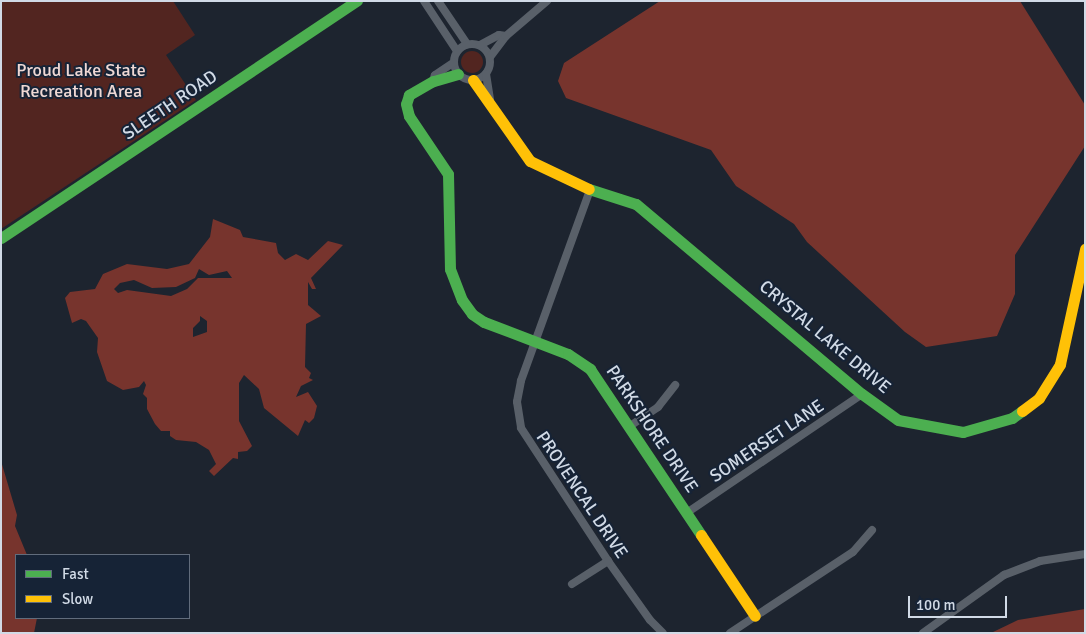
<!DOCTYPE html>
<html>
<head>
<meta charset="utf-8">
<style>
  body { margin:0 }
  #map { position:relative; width:1086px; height:634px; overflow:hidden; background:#1d242f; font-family:Signika,sans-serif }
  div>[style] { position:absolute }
  .green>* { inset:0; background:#522520 }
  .round { border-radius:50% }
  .water>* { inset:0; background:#77342d }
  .street>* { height:8px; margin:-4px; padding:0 4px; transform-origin:4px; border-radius:4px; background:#596069 }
  .street>.ring { margin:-4px; padding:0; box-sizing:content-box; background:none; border:8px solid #596069; border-radius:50% }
  .fast>* { height:11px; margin:-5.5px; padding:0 5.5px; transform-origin:5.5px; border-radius:5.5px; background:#4caf50 }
  .slow>* { height:11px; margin:-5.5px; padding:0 5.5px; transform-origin:5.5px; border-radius:5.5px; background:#ffc107 }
  span { translate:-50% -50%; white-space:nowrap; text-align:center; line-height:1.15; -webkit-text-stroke:4px #162336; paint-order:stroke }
  .park-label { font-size:18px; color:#efd8d4 }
  .street-label { font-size:18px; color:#d1dae6 }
  .frame { position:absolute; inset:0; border:2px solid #d1dae6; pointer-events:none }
  .legend { position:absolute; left:15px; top:554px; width:175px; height:65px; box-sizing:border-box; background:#162336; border:1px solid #616c7c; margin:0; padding:6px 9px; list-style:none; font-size:15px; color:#d1dae6 }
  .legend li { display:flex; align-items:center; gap:10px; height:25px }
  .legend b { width:25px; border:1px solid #616c7c }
  .scale { position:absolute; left:908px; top:596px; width:99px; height:22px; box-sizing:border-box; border:2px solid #d1dae6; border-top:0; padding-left:6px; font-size:15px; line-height:18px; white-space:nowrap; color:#d1dae6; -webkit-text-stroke:4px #162336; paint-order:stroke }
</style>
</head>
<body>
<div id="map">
  <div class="green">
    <div style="clip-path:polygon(1px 1px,173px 1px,195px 35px,166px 55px,196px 100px,1px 229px)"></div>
    <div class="round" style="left:461px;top:51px;width:22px;height:22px"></div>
  </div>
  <div class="water">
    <div style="clip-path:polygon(660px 1px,1020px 1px,1085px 105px,1085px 146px,1015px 255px,1015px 294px,997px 336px,926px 347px,905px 332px,807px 242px,794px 224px,736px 186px,711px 150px,566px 98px,558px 81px,564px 63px)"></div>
    <div style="clip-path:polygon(evenodd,213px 219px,240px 230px,243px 237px,276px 243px,278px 253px,285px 260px,296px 254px,308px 260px,328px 241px,343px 245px,311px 278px,316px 289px,312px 289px,308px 282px,308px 305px,321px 316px,306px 324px,305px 367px,311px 373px,309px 378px,313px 380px,301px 386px,296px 397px,308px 392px,317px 406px,314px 418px,309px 423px,305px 420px,298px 436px,264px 408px,259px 389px,244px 375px,239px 383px,239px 421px,252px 446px,247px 451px,238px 452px,238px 459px,233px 458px,214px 476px,209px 471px,216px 464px,209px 450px,196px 442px,176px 440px,170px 436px,170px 431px,161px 431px,155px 424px,147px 409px,147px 398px,143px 394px,146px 385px,144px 381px,139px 387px,123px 390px,107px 381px,97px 352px,98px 338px,86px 321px,81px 319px,72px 323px,65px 298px,70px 292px,95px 289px,103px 274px,127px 264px,167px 269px,189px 264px,210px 237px,213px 219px,199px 269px,209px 275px,227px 271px,232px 278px,198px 278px,187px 289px,171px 296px,127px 290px,118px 293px,114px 289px,120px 283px,134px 280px,152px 288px,176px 287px,195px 278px,199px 269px,213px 219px,200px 316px,207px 321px,207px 332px,193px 337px,193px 328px,200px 321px,200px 316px)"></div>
    <div style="clip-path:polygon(1px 461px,17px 515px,15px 526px,27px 555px,16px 555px,16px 618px,37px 618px,34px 633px,1px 633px)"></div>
    <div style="clip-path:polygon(1085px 609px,1085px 633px,991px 633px,1018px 620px)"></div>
  </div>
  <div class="street">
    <div style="left:424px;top:1px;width:60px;rotate:56.6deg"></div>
    <div style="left:438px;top:1px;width:52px;rotate:56deg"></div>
    <div class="ring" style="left:454px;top:44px;width:28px;height:28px"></div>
    <div style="left:480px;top:45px;width:21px;rotate:-28deg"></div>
    <div style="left:499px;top:35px;width:7px;rotate:8deg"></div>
    <div style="left:490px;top:57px;width:26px;rotate:-53deg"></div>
    <div style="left:506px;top:36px;width:54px;rotate:-40.5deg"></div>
    <div style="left:486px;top:74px;width:26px;rotate:81deg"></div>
    <div style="left:433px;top:81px;width:6px;rotate:-72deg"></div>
    <div style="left:435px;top:75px;width:22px;rotate:-34deg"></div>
    <div style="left:590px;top:190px;width:203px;rotate:109.9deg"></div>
    <div style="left:521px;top:381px;width:21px;rotate:101deg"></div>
    <div style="left:517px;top:402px;width:26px;rotate:81deg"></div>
    <div style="left:521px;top:428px;width:159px;rotate:56.8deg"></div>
    <div style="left:608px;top:561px;width:72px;rotate:54.6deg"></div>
    <div style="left:650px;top:620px;width:18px;rotate:45deg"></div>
    <div style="left:630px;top:426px;width:34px;rotate:-34deg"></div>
    <div style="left:658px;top:407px;width:28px;rotate:-52deg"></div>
    <div style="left:688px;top:512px;width:210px;rotate:-34.1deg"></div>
    <div style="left:572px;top:584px;width:43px;rotate:-32.6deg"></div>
    <div style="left:730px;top:633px;width:147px;rotate:-33.4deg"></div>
    <div style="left:853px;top:552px;width:29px;rotate:-49deg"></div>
    <div style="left:923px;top:633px;width:100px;rotate:-35.6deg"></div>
    <div style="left:1004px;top:575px;width:39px;rotate:-21deg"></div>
    <div style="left:1040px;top:561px;width:46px;rotate:-8.8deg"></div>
  </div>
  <div class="fast">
    <div style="left:458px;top:74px;width:26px;rotate:164deg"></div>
    <div style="left:433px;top:81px;width:28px;rotate:150deg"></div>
    <div style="left:409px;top:95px;width:9px;rotate:108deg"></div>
    <div style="left:406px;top:104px;width:12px;rotate:76deg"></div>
    <div style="left:409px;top:116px;width:70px;rotate:56.1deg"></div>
    <div style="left:448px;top:174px;width:95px;rotate:88.8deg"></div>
    <div style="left:450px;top:269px;width:33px;rotate:69deg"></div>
    <div style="left:462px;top:300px;width:17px;rotate:54deg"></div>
    <div style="left:472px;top:314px;width:14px;rotate:34deg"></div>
    <div style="left:484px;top:322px;width:90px;rotate:20.9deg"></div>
    <div style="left:568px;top:354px;width:27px;rotate:34deg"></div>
    <div style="left:590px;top:369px;width:200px;rotate:56.2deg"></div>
    <div style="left:589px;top:189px;width:49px;rotate:17.7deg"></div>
    <div style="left:636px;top:204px;width:295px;rotate:40.1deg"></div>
    <div style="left:862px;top:394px;width:44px;rotate:35.8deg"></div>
    <div style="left:898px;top:420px;width:66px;rotate:10.5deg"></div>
    <div style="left:963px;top:432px;width:51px;rotate:-15.9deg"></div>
    <div style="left:1012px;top:418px;width:12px;rotate:-35deg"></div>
    <div style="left:1px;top:238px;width:428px;rotate:-33.7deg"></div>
  </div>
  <div class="slow">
    <div style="left:473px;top:80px;width:99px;rotate:54.9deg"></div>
    <div style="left:530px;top:161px;width:65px;rotate:25.4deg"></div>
    <div style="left:1022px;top:411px;width:21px;rotate:-37deg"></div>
    <div style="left:1039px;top:398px;width:40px;rotate:-58deg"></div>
    <div style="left:1060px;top:364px;width:118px;rotate:-77.7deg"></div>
    <div style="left:701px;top:535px;width:97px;rotate:56.3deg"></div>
  </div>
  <div class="park-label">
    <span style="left:81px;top:81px">Proud Lake State<br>Recreation Area</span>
  </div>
  <div class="street-label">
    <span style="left:170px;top:105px;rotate:-34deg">SLEETH ROAD</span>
    <span style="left:825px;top:337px;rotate:40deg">CRYSTAL LAKE DRIVE</span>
    <span style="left:652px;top:429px;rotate:56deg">PARKSHORE DRIVE</span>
    <span style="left:767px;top:441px;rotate:-34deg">SOMERSET LANE</span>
    <span style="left:582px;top:495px;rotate:56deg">PROVENCAL DRIVE</span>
  </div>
  <div class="frame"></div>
  <ul class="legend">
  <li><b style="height:6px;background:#4caf50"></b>Fast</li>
  <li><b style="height:6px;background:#ffc107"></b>Slow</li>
  </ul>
  <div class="scale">100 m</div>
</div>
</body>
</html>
